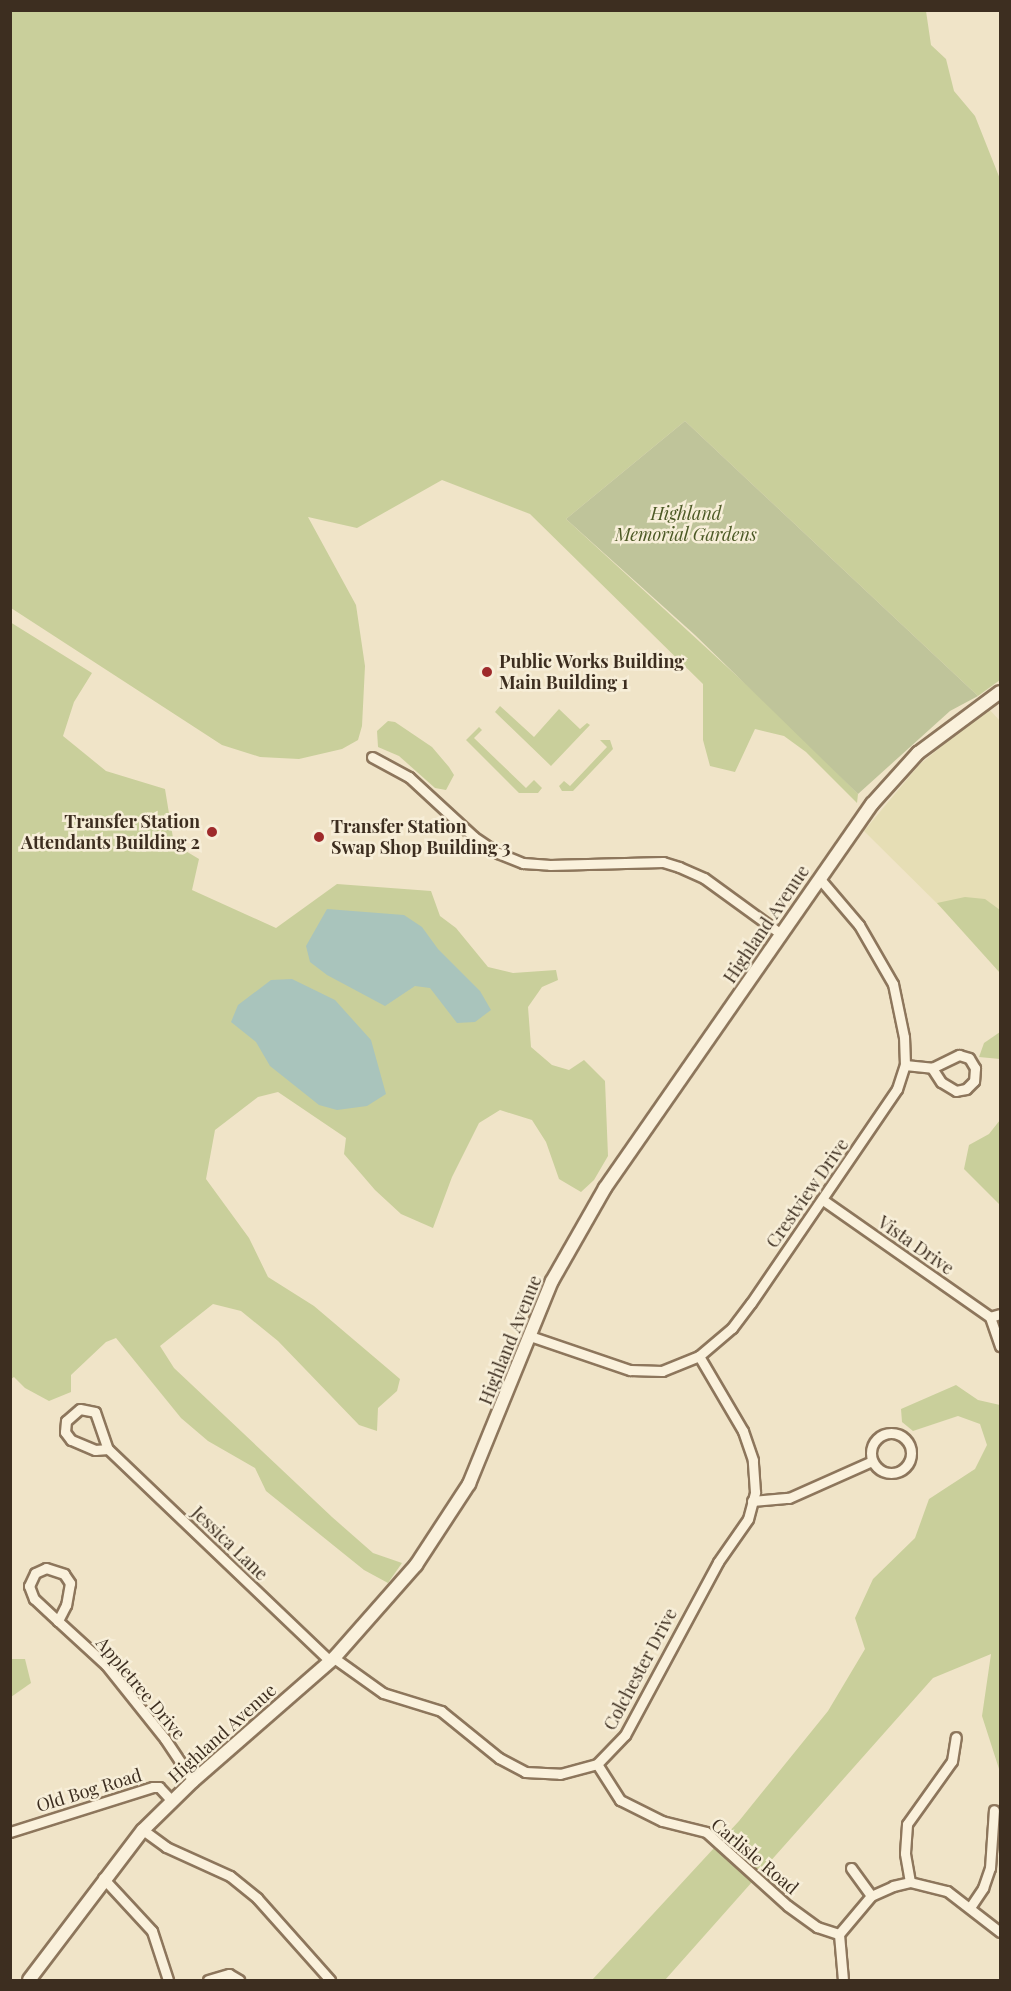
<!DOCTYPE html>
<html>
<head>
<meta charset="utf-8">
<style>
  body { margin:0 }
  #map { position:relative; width:1011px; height:1991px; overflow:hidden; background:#f0e4c8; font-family:"Playfair Display",serif }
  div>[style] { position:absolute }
  .farmland>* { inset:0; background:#e6deb5 }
  .green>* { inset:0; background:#c9cf9b }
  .cemetery>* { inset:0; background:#bfc49a }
  .water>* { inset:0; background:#a9c4bc }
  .roads { filter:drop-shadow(2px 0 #8d765c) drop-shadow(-2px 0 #8d765c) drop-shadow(0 2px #8d765c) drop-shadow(0 -2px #8d765c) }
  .minor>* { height:9px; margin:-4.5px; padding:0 4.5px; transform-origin:4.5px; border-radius:4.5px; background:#faf1dc }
  .minor>.ring { margin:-4.5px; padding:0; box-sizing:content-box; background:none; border:9px solid #faf1dc; border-radius:50% }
  .tertiary>* { height:12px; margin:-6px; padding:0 6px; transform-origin:6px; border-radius:6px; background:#faf1dc }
  .dots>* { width:16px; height:16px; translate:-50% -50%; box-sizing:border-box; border:3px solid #f7eed8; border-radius:50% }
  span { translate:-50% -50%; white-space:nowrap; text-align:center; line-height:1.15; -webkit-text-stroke:5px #f7eed8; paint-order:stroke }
  .park-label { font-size:18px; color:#4d5a26; font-style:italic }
  .poi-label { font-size:18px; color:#3d2e20; font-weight:700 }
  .left { translate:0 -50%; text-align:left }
  .right { translate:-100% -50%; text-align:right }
  .street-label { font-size:18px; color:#3d2e20 }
  .frame { position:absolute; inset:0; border:12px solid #3d2e20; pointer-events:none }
</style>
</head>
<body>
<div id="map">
  <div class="farmland">
    <div style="clip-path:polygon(988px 708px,1000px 721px,1000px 966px,864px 831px,919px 765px)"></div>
  </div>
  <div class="green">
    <div style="clip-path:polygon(10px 11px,926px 11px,931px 45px,946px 59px,954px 91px,975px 116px,1000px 179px,1000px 680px,978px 696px,685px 421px,566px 519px,785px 720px,858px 794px,857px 803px,806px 752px,784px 736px,755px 729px,735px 772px,710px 766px,703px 740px,703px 684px,530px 514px,442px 480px,357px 528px,308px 517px,356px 605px,365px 666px,362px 726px,358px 740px,342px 749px,299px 759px,260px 757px,222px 745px,11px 608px)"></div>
    <div style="clip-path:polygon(10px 622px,92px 673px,74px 702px,63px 736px,106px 771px,165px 789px,174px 844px,199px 859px,192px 890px,276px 928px,337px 884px,431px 891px,440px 916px,456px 928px,488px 967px,513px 973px,556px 970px,558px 980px,542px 987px,528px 1007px,531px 1047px,552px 1065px,569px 1070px,584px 1060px,605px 1081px,608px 1156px,594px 1180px,581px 1192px,559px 1179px,546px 1142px,532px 1120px,500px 1110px,479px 1123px,452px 1177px,433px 1228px,401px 1214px,375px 1190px,344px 1154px,346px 1138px,278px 1092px,258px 1097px,215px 1130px,206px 1179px,249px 1238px,268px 1277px,314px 1306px,400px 1379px,397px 1391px,378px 1408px,377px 1431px,359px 1425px,278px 1341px,241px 1311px,213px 1304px,160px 1346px,174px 1368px,332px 1517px,373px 1553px,402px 1563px,388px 1583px,364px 1570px,266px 1491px,255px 1468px,208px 1441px,181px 1418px,116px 1338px,106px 1342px,71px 1375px,71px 1392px,49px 1401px,25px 1388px,14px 1377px,11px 1379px)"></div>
    <div style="clip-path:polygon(500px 706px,534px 737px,559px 709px,580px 729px,587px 723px,590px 725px,551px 766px,495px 712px)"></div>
    <div style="clip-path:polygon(388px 721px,395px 722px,432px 747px,449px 767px,454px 775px,446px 790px,435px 788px,399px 756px,378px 747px,377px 731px)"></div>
    <div style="clip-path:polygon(479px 727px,482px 730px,474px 738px,526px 788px,534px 780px,542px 788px,538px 793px,519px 793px,466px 740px)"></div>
    <div style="clip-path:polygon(600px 740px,610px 740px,613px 749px,573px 791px,562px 791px,559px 786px,564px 781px,570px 786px,607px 747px)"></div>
    <div style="clip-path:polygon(965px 897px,985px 899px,1000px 910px,1000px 973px,937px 903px)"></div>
    <div style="clip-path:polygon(1000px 1032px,1000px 1059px,979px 1057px,984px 1043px)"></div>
    <div style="clip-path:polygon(1000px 1120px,1000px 1205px,964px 1169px,969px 1145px,989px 1134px)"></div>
    <div style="clip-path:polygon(956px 1385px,978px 1400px,1000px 1405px,1000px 1772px,982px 1716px,991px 1654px,933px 1678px,665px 1980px,592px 1980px,739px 1821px,828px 1711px,865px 1649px,855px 1618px,873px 1579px,915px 1538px,929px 1499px,975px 1469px,987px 1445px,980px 1424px,958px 1416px,913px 1431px,902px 1422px,901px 1409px)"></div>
    <div style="clip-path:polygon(11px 1659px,25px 1659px,31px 1683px,11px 1697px)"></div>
  </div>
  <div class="cemetery">
    <div style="clip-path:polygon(685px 421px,978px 696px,950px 711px,858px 794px,695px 635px,566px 519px)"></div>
  </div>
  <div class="water">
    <div style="clip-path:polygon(327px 909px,404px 915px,422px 927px,438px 949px,480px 991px,491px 1010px,475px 1022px,457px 1023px,430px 988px,415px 986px,385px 1006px,327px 975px,310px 962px,306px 946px)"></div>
    <div style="clip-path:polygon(292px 979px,335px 1000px,371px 1040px,386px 1094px,367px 1106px,337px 1110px,319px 1105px,270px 1066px,256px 1042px,231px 1022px,238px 1005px,271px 980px)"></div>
  </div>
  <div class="roads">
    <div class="minor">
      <div style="left:372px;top:757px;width:42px;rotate:28.4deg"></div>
      <div style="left:409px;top:777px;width:88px;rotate:42.7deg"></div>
      <div style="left:474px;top:837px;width:29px;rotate:34deg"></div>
      <div style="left:498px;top:853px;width:27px;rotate:22deg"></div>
      <div style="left:523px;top:863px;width:27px;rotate:4deg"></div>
      <div style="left:550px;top:865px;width:113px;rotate:-1.5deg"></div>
      <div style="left:663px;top:862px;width:17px;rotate:17deg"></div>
      <div style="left:679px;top:867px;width:27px;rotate:24deg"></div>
      <div style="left:704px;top:878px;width:95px;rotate:36deg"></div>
      <div style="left:905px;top:1065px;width:27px;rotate:6deg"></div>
      <div style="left:932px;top:1068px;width:30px;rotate:-26deg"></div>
      <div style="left:959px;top:1055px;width:10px;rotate:17deg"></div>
      <div style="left:969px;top:1058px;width:12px;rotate:59deg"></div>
      <div style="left:975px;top:1068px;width:13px;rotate:94deg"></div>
      <div style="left:974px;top:1081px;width:11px;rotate:135deg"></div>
      <div style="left:966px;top:1089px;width:10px;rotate:169deg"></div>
      <div style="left:956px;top:1091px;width:17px;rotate:-149deg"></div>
      <div style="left:941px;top:1082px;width:17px;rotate:-123deg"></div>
      <div style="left:823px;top:1200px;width:204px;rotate:35deg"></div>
      <div style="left:1000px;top:1314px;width:10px;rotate:163deg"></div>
      <div style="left:990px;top:1317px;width:31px;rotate:71deg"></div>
      <div style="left:530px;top:1336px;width:106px;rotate:18.8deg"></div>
      <div style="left:630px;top:1370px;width:32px;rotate:2deg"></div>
      <div style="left:662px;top:1371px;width:40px;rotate:-22deg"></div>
      <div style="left:699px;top:1356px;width:43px;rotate:-40.3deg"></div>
      <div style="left:732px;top:1328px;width:31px;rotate:-53deg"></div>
      <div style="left:751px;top:1303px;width:259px;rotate:-55.7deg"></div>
      <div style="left:897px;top:1089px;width:25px;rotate:-72deg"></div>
      <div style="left:905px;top:1065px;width:28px;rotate:-92deg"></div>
      <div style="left:904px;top:1037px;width:54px;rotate:-101.7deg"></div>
      <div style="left:893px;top:984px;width:68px;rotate:-120deg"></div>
      <div style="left:859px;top:925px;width:62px;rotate:-130.4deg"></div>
      <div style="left:80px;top:1409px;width:15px;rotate:11deg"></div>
      <div style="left:95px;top:1412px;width:39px;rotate:71deg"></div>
      <div style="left:108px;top:1449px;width:13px;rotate:176deg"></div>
      <div style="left:95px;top:1450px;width:26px;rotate:-157deg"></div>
      <div style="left:71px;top:1440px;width:10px;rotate:-127deg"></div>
      <div style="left:65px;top:1432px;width:11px;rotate:-85deg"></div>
      <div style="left:66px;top:1421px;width:18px;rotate:-41deg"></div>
      <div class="ring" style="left:871px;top:1433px;width:31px;height:31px"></div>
      <div style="left:108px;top:1449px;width:307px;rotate:43.7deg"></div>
      <div style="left:752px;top:1501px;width:37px;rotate:-5deg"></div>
      <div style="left:789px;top:1498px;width:91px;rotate:-24deg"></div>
      <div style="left:46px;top:1568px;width:19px;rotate:18deg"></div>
      <div style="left:64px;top:1574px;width:11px;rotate:56deg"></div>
      <div style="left:70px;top:1583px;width:22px;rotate:100deg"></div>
      <div style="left:66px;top:1605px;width:18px;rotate:117deg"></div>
      <div style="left:58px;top:1621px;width:33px;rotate:-137deg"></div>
      <div style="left:34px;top:1599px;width:14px;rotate:-111deg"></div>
      <div style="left:29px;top:1586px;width:14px;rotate:-65deg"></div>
      <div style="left:35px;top:1573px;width:12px;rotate:-24deg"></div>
      <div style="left:58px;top:1621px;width:65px;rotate:42.5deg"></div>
      <div style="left:106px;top:1665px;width:95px;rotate:51.4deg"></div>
      <div style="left:165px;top:1739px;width:50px;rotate:56.3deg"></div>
      <div style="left:334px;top:1658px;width:60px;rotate:35.5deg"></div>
      <div style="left:383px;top:1693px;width:61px;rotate:17.2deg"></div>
      <div style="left:441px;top:1711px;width:75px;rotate:39deg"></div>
      <div style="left:499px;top:1758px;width:30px;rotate:28deg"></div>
      <div style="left:525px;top:1772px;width:35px;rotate:3deg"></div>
      <div style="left:560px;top:1774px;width:38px;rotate:-15deg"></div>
      <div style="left:597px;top:1764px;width:40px;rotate:-46deg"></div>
      <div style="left:625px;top:1735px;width:196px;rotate:-61.7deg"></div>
      <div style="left:718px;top:1562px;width:52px;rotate:-55.1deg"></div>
      <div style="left:748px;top:1519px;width:28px;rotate:-75deg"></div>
      <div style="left:755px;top:1492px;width:32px;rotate:-94deg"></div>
      <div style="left:753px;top:1460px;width:31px;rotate:-109deg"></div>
      <div style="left:743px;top:1431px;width:87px;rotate:-120.4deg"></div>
      <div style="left:597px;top:1764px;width:43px;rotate:57.4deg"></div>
      <div style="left:620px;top:1800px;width:47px;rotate:26.6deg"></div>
      <div style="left:662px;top:1821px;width:45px;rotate:14deg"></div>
      <div style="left:706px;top:1832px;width:110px;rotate:42.1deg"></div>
      <div style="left:788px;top:1906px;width:36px;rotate:36deg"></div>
      <div style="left:817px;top:1927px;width:23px;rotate:18deg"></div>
      <div style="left:143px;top:1830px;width:29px;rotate:36deg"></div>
      <div style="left:166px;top:1847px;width:70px;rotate:24.4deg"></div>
      <div style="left:230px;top:1876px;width:35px;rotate:39deg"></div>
      <div style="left:257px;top:1898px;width:110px;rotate:48.3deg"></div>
      <div style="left:10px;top:1832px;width:150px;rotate:-17.5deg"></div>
      <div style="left:153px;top:1787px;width:6px"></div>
      <div style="left:159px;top:1787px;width:19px;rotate:47deg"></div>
      <div style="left:851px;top:1868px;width:34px;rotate:54deg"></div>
      <div style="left:103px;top:1878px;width:72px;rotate:47.2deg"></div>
      <div style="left:152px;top:1931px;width:52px;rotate:71.9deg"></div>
      <div style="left:910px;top:1882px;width:29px;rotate:-100deg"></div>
      <div style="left:905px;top:1853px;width:29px;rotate:-86deg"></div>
      <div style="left:907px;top:1824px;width:77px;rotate:-54.5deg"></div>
      <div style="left:952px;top:1761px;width:24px;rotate:-81deg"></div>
      <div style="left:971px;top:1906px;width:22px;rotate:-56deg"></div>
      <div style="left:983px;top:1888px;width:21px;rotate:-71deg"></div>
      <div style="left:990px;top:1868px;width:58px;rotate:-86.1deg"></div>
      <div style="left:208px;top:1980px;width:22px;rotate:-16deg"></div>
      <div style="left:229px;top:1974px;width:12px;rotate:31deg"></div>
      <div style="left:843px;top:1980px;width:46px;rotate:-95deg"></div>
      <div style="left:839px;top:1934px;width:50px;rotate:-49.9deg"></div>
      <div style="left:871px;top:1896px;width:24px;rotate:-24deg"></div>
      <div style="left:893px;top:1886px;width:17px;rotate:-13deg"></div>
      <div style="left:910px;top:1882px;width:38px;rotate:14deg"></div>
      <div style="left:947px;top:1891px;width:67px;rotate:37.7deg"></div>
    </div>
    <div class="tertiary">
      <div style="left:29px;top:1980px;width:188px;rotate:-52.8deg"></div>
      <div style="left:143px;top:1830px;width:70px;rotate:-44.4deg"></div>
      <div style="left:193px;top:1781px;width:187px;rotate:-41.1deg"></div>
      <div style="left:334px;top:1658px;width:124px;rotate:-48.6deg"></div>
      <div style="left:416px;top:1565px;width:97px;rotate:-56.8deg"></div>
      <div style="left:469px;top:1484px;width:219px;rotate:-67.8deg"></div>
      <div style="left:552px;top:1281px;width:107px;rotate:-60.3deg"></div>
      <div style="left:605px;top:1188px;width:468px;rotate:-55.2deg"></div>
      <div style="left:872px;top:804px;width:69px;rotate:-48deg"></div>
      <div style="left:918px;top:753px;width:102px;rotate:-36.6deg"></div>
    </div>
  </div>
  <div class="dots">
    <div style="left:487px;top:672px;background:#9e2a2b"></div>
    <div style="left:212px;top:832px;background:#9e2a2b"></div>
    <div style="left:319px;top:837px;background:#9e2a2b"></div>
  </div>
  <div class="park-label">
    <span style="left:686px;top:524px">Highland<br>Memorial Gardens</span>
  </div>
  <div class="poi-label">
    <span class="left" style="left:499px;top:672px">Public Works Building<br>Main Building 1</span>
    <span class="right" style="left:200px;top:832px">Transfer Station<br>Attendants Building 2</span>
    <span class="left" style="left:331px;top:837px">Transfer Station<br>Swap Shop Building 3</span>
  </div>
  <div class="street-label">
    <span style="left:766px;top:924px;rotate:-56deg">Highland Avenue</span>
    <span style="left:807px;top:1193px;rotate:-55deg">Crestview Drive</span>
    <span style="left:916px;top:1245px;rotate:35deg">Vista Drive</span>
    <span style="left:510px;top:1340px;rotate:-68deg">Highland Avenue</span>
    <span style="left:230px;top:1543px;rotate:44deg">Jessica Lane</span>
    <span style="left:640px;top:1669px;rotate:-62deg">Colchester Drive</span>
    <span style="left:141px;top:1688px;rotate:50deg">Appletree Drive</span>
    <span style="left:222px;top:1733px;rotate:-42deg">Highland Avenue</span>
    <span style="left:89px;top:1790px;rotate:-17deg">Old Bog Road</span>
    <span style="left:755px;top:1856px;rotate:40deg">Carlisle Road</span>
  </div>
  <div class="frame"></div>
</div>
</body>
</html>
